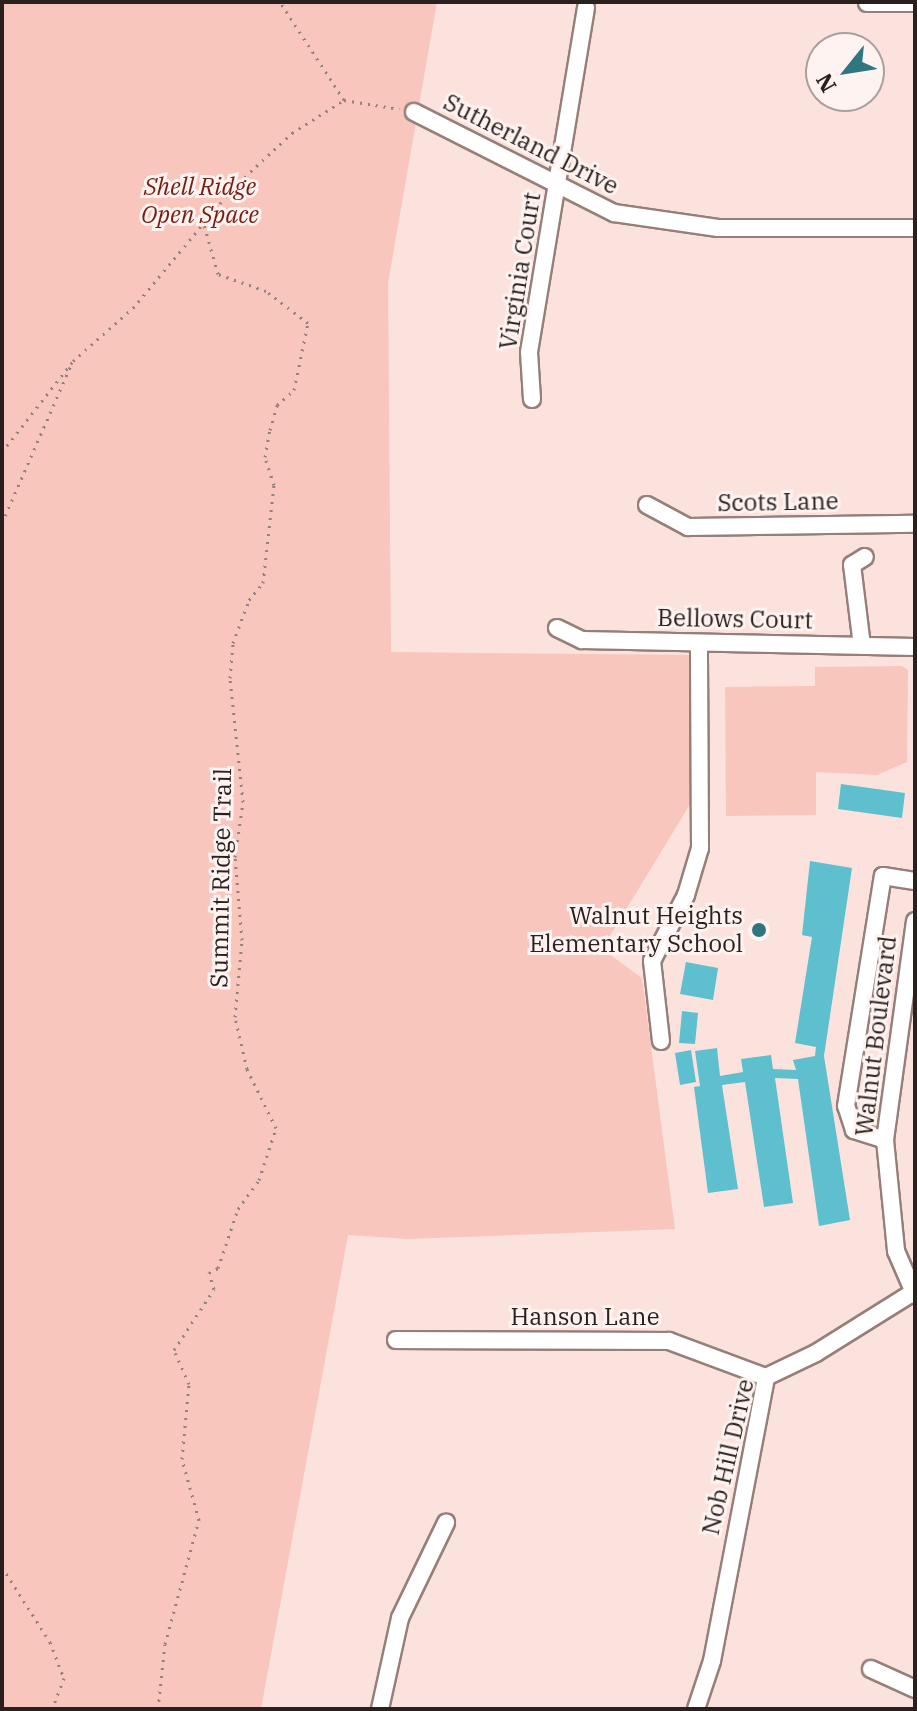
<!DOCTYPE html>
<html>
<head>
<meta charset="utf-8">
<style>
  body { margin:0 }
  #map { position:relative; width:917px; height:1711px; overflow:hidden; background:#fce2dd; font-family:"IBM Plex Serif",serif }
  div>[style] { position:absolute }
  .green>* { inset:0; background:#f8c6bc }
  .building>* { inset:0; background:#5ebfcf }
  .path>* { height:3px; margin-top:-1.5px; transform-origin:0; background:repeating-linear-gradient(90deg,#94827f 0 2px,transparent 0 8px) }
  .roads { filter:drop-shadow(2px 0 #967f7a) drop-shadow(-2px 0 #967f7a) drop-shadow(0 2px #967f7a) drop-shadow(0 -2px #967f7a) }
  .minor>* { height:16px; margin:-8px; padding:0 8px; transform-origin:8px; border-radius:8px; background:#fff }
  .dots>* { width:22px; height:22px; translate:-50% -50%; box-sizing:border-box; border:4px solid #fef3f1; border-radius:50% }
  span { translate:-50% -50%; white-space:nowrap; text-align:center; line-height:1.15; -webkit-text-stroke:6px #fef3f1; paint-order:stroke }
  .street-label { font-size:24px; color:#2a211f }
  .park-label { font-size:24px; color:#761e12; font-style:italic }
  .poi-label { font-size:24px; color:#2a211f }
  .right { translate:-100% -50%; text-align:right }
  .frame { position:absolute; inset:0; border:4px solid #2a211f; pointer-events:none }
  .north { position:absolute; left:805px; top:32px; width:80px; height:80px; box-sizing:border-box; background:#fef3f1; border:2px solid #a99f9d; border-radius:50%; rotate:240deg; font-size:22px; font-weight:700; line-height:32px; text-align:center; color:#2a211f }
  .north::after { content:''; display:block; margin:auto; width:28px; height:36px; background:#2f7681; clip-path:polygon(50% 0,100% 100%,50% 72%,0 100%) }
</style>
</head>
<body>
<div id="map">
  <div class="green">
    <div style="clip-path:polygon(2px 2px,437px 2px,388px 283px,391px 652px,690px 655px,692px 801px,602px 949px,642px 978px,675px 1229px,408px 1239px,348px 1235px,261px 1709px,2px 1709px)"></div>
    <div style="clip-path:polygon(902px 666px,908px 670px,907px 762px,877px 775px,816px 772px,816px 815px,726px 816px,725px 687px,815px 686px,815px 667px)"></div>
  </div>
  <div class="building">
    <div style="clip-path:polygon(841px 784px,905px 793px,902px 818px,838px 809px)"></div>
    <div style="clip-path:polygon(810px 861px,852px 868px,824px 1056px,850px 1220px,819px 1226px,798px 1079px,775px 1078px,793px 1203px,764px 1207px,745px 1082px,722px 1085px,738px 1189px,708px 1193px,694px 1087px,700px 1086px,695px 1051px,717px 1048px,720px 1076px,743px 1072px,741px 1059px,771px 1055px,773px 1069px,796px 1070px,793px 1060px,815px 1056px,816px 1047px,795px 1043px,812px 937px,802px 935px)"></div>
    <div style="clip-path:polygon(686px 962px,718px 968px,713px 1000px,680px 994px)"></div>
    <div style="clip-path:polygon(682px 1011px,698px 1013px,695px 1044px,679px 1043px)"></div>
    <div style="clip-path:polygon(691px 1050px,696px 1082px,680px 1085px,675px 1053px)"></div>
  </div>
  <div class="path">
    <div style="left:344px;top:100px;width:56px;rotate:9.3deg"></div>
    <div style="left:2px;top:452px;width:115px;rotate:-52deg"></div>
    <div style="left:73px;top:361px;width:80px;rotate:-41.5deg"></div>
    <div style="left:133px;top:308px;width:156px;rotate:-50.2deg"></div>
    <div style="left:233px;top:188px;width:81px;rotate:-43deg"></div>
    <div style="left:292px;top:133px;width:62px;rotate:-32.4deg"></div>
    <div style="left:344px;top:100px;width:117px;rotate:-123.1deg"></div>
    <div style="left:2px;top:523px;width:172px;rotate:-66.4deg"></div>
    <div style="left:2px;top:1567px;width:89px;rotate:57.4deg"></div>
    <div style="left:50px;top:1642px;width:39px;rotate:69deg"></div>
    <div style="left:64px;top:1678px;width:33px;rotate:111deg"></div>
    <div style="left:158px;top:1709px;width:65px;rotate:-83.9deg"></div>
    <div style="left:165px;top:1644px;width:129px;rotate:-74.7deg"></div>
    <div style="left:199px;top:1520px;width:63px;rotate:-105.6deg"></div>
    <div style="left:182px;top:1459px;width:75px;rotate:-84.7deg"></div>
    <div style="left:189px;top:1384px;width:37px;rotate:-114deg"></div>
    <div style="left:174px;top:1350px;width:73px;rotate:-56.7deg"></div>
    <div style="left:214px;top:1289px;width:17px;rotate:-107deg"></div>
    <div style="left:209px;top:1273px;width:10px;rotate:-29deg"></div>
    <div style="left:218px;top:1268px;width:62px;rotate:-71.3deg"></div>
    <div style="left:238px;top:1209px;width:36px;rotate:-54deg"></div>
    <div style="left:259px;top:1180px;width:55px;rotate:-71.9deg"></div>
    <div style="left:276px;top:1128px;width:66px;rotate:-116.2deg"></div>
    <div style="left:247px;top:1069px;width:53px;rotate:-103deg"></div>
    <div style="left:235px;top:1017px;width:77px;rotate:-84.8deg"></div>
    <div style="left:242px;top:940px;width:83px;rotate:-94.8deg"></div>
    <div style="left:235px;top:857px;width:56px;rotate:-81.7deg"></div>
    <div style="left:243px;top:802px;width:125px;rotate:-96deg"></div>
    <div style="left:230px;top:678px;width:35px;rotate:-85deg"></div>
    <div style="left:233px;top:643px;width:46px;rotate:-69.6deg"></div>
    <div style="left:249px;top:600px;width:22px;rotate:-51deg"></div>
    <div style="left:263px;top:583px;width:99px;rotate:-83.6deg"></div>
    <div style="left:274px;top:485px;width:29px;rotate:-108deg"></div>
    <div style="left:265px;top:457px;width:27px;rotate:-80deg"></div>
    <div style="left:270px;top:430px;width:26px;rotate:-74deg"></div>
    <div style="left:277px;top:405px;width:23px;rotate:-41deg"></div>
    <div style="left:294px;top:390px;width:68px;rotate:-78.2deg"></div>
    <div style="left:308px;top:323px;width:53px;rotate:-142.7deg"></div>
    <div style="left:266px;top:291px;width:51px;rotate:-160.5deg"></div>
    <div style="left:218px;top:274px;width:55px;rotate:-105.8deg"></div>
  </div>
  <div class="roads">
    <div class="minor">
      <div style="left:867px;top:3px;width:48px"></div>
      <div style="left:414px;top:112px;width:224px;rotate:26.8deg"></div>
      <div style="left:614px;top:213px;width:105px;rotate:8.2deg"></div>
      <div style="left:718px;top:228px;width:197px"></div>
      <div style="left:532px;top:399px;width:47px;rotate:-93.7deg"></div>
      <div style="left:529px;top:352px;width:349px;rotate:-80.6deg"></div>
      <div style="left:647px;top:505px;width:47px;rotate:28.2deg"></div>
      <div style="left:688px;top:527px;width:227px;rotate:-0.8deg"></div>
      <div style="left:557px;top:628px;width:28px;rotate:26deg"></div>
      <div style="left:582px;top:640px;width:333px;rotate:1.2deg"></div>
      <div style="left:862px;top:646px;width:82px;rotate:-97deg"></div>
      <div style="left:852px;top:565px;width:15px;rotate:-32deg"></div>
      <div style="left:915px;top:921px;width:221px;rotate:97.8deg"></div>
      <div style="left:885px;top:1140px;width:112px;rotate:84.3deg"></div>
      <div style="left:896px;top:1251px;width:48px;rotate:66.6deg"></div>
      <div style="left:661px;top:1041px;width:81px;rotate:-96.4deg"></div>
      <div style="left:652px;top:961px;width:74px;rotate:-62.7deg"></div>
      <div style="left:686px;top:895px;width:49px;rotate:-73.4deg"></div>
      <div style="left:700px;top:848px;width:205px;rotate:-90.3deg"></div>
      <div style="left:885px;top:1140px;width:33px;rotate:-162deg"></div>
      <div style="left:854px;top:1130px;width:25px;rotate:-108deg"></div>
      <div style="left:846px;top:1106px;width:233px;rotate:-80.9deg"></div>
      <div style="left:883px;top:876px;width:32px;rotate:9deg"></div>
      <div style="left:396px;top:1340px;width:273px;rotate:0.2deg"></div>
      <div style="left:669px;top:1341px;width:103px;rotate:20.4deg"></div>
      <div style="left:871px;top:1669px;width:48px;rotate:24.4deg"></div>
      <div style="left:380px;top:1709px;width:93px;rotate:-77.6deg"></div>
      <div style="left:400px;top:1618px;width:106px;rotate:-64.2deg"></div>
      <div style="left:696px;top:1709px;width:51px;rotate:-71.6deg"></div>
      <div style="left:712px;top:1661px;width:289px;rotate:-79.2deg"></div>
      <div style="left:766px;top:1377px;width:55px;rotate:-25.6deg"></div>
      <div style="left:816px;top:1353px;width:113px;rotate:-32deg"></div>
    </div>
  </div>
  <div class="dots">
    <div style="left:759px;top:930px;background:#2f7681"></div>
  </div>
  <div class="street-label">
    <span style="left:531px;top:144px;rotate:27deg">Sutherland Drive</span>
    <span style="left:520px;top:271px;rotate:-81deg">Virginia Court</span>
    <span style="left:778px;top:502px;rotate:-1deg">Scots Lane</span>
    <span style="left:735px;top:619px;rotate:1deg">Bellows Court</span>
    <span style="left:221px;top:878px;rotate:-89deg">Summit Ridge Trail</span>
    <span style="left:876px;top:1036px;rotate:-83deg">Walnut Boulevard</span>
    <span style="left:585px;top:1317px">Hanson Lane</span>
    <span style="left:728px;top:1457px;rotate:-77deg">Nob Hill Drive</span>
  </div>
  <div class="park-label">
    <span style="left:200px;top:201px">Shell Ridge<br>Open Space</span>
  </div>
  <div class="poi-label">
    <span class="right" style="left:743px;top:930px">Walnut Heights<br>Elementary School</span>
  </div>
  <div class="frame"></div>
  <div class="north">N</div>
</div>
</body>
</html>
